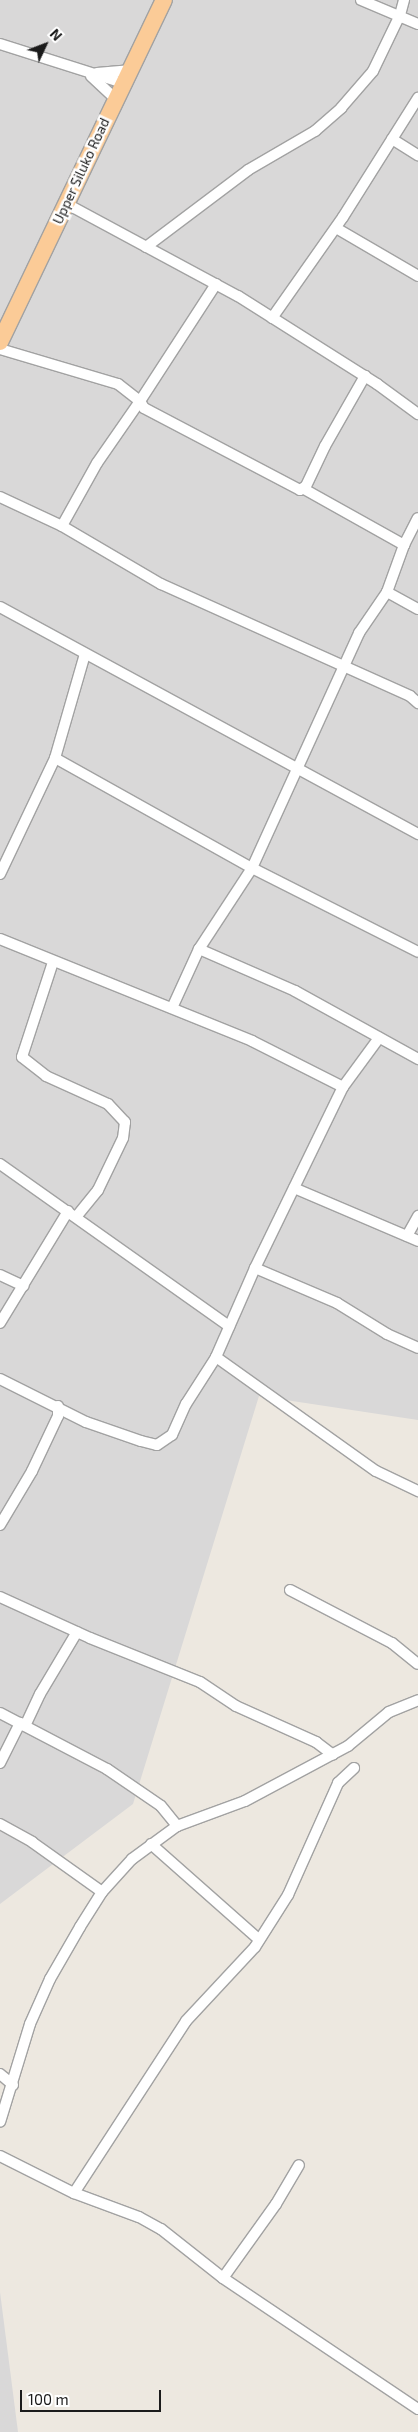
<!DOCTYPE html>
<html>
<head>
<meta charset="utf-8">
<style>
  body { margin:0 }
  #map { position:relative; width:418px; height:2432px; overflow:hidden; background:#ede8e0; font-family:"Exo 2",sans-serif }
  div>[style] { position:absolute }
  .residential>* { inset:0; background:#d9d8d8 }
  .roads { filter:drop-shadow(1px 0 #a2a2a2) drop-shadow(-1px 0 #a2a2a2) drop-shadow(0 1px #a2a2a2) drop-shadow(0 -1px #a2a2a2) }
  .street>* { height:10px; margin:-5px; padding:0 5px; transform-origin:5px; border-radius:5px; background:#fff }
  .primary>* { height:16px; margin:-8px; padding:0 8px; transform-origin:8px; border-radius:8px; background:#fbcb97 }
  span { translate:-50% -50%; white-space:nowrap; text-align:center; line-height:1.15; -webkit-text-stroke:5px #fff; paint-order:stroke }
  .street-label { font-size:14px; color:#1b1b1b }
  .north { position:absolute; left:20px; top:20px; width:50px; height:50px; -webkit-text-stroke:4px #fff; paint-order:stroke; rotate:47deg; font-size:14px; font-weight:700; line-height:20px; text-align:center; color:#1b1b1b }
  .north::after { content:''; display:block; margin:auto; width:18px; height:22px; background:#1b1b1b; clip-path:polygon(50% 0,100% 100%,50% 72%,0 100%) }
  .scale { position:absolute; left:20px; top:2390px; width:141px; height:22px; box-sizing:border-box; border:2px solid #1b1b1b; border-top:0; padding-left:6px; font-size:15px; line-height:18px; white-space:nowrap; color:#1b1b1b; -webkit-text-stroke:4px #fff; paint-order:stroke }
</style>
</head>
<body>
<div id="map">
  <div class="residential">
    <div style="clip-path:polygon(0 0,418px 0,418px 1420px,259px 1396px,133px 1804px,0 1904px)"></div>
    <div style="clip-path:polygon(0 2292px,18px 2432px,0 2432px)"></div>
  </div>
  <div class="roads">
    <div class="street">
      <div style="left:361px;top:0;width:62px;rotate:22.8deg"></div>
      <div style="left:0;top:44px;width:129px;rotate:17.6deg"></div>
      <div style="left:97px;top:73px;width:32px;rotate:-5deg"></div>
      <div style="left:91px;top:76px;width:33px;rotate:43deg"></div>
      <div style="left:392px;top:139px;width:31px;rotate:32deg"></div>
      <div style="left:65px;top:203px;width:196px;rotate:28.3deg"></div>
      <div style="left:238px;top:296px;width:165px;rotate:32.3deg"></div>
      <div style="left:377px;top:384px;width:51px;rotate:36.2deg"></div>
      <div style="left:336px;top:228px;width:95px;rotate:30.3deg"></div>
      <div style="left:146px;top:247px;width:128px;rotate:-37deg"></div>
      <div style="left:248px;top:170px;width:78px;rotate:-30.2deg"></div>
      <div style="left:315px;top:131px;width:35px;rotate:-41deg"></div>
      <div style="left:341px;top:108px;width:49px;rotate:-49.1deg"></div>
      <div style="left:373px;top:71px;width:62px;rotate:-64.3deg"></div>
      <div style="left:400px;top:15px;width:16px;rotate:-75deg"></div>
      <div style="left:216px;top:284px;width:140px;rotate:123deg"></div>
      <div style="left:140px;top:401px;width:8px;rotate:60deg"></div>
      <div style="left:144px;top:408px;width:176px;rotate:27.7deg"></div>
      <div style="left:300px;top:490px;width:7px;rotate:-34deg"></div>
      <div style="left:306px;top:486px;width:44px;rotate:-64.6deg"></div>
      <div style="left:325px;top:446px;width:81px;rotate:-60.3deg"></div>
      <div style="left:272px;top:318px;width:123px;rotate:-54.9deg"></div>
      <div style="left:343px;top:217px;width:141px;rotate:-57.8deg"></div>
      <div style="left:0;top:349px;width:123px;rotate:16.5deg"></div>
      <div style="left:118px;top:384px;width:28px;rotate:38deg"></div>
      <div style="left:140px;top:401px;width:75px;rotate:124.7deg"></div>
      <div style="left:97px;top:463px;width:72px;rotate:119.1deg"></div>
      <div style="left:304px;top:489px;width:115px;rotate:29.2deg"></div>
      <div style="left:0;top:497px;width:68px;rotate:25.1deg"></div>
      <div style="left:62px;top:526px;width:115px;rotate:30.4deg"></div>
      <div style="left:161px;top:584px;width:273px;rotate:24.2deg"></div>
      <div style="left:410px;top:696px;width:11px;rotate:41deg"></div>
      <div style="left:387px;top:592px;width:35px;rotate:29deg"></div>
      <div style="left:0;top:607px;width:476px;rotate:28.5deg"></div>
      <div style="left:85px;top:654px;width:108px;rotate:106.1deg"></div>
      <div style="left:55px;top:758px;width:226px;rotate:29.2deg"></div>
      <div style="left:252px;top:868px;width:186px;rotate:26.8deg"></div>
      <div style="left:0;top:874px;width:128px;rotate:-64.6deg"></div>
      <div style="left:0;top:939px;width:272px;rotate:22deg"></div>
      <div style="left:252px;top:1041px;width:102px;rotate:26.8deg"></div>
      <div style="left:199px;top:949px;width:105px;rotate:23.6deg"></div>
      <div style="left:295px;top:991px;width:141px;rotate:28.9deg"></div>
      <div style="left:53px;top:962px;width:100px;rotate:108.1deg"></div>
      <div style="left:22px;top:1057px;width:31px;rotate:38deg"></div>
      <div style="left:46px;top:1076px;width:68px;rotate:24.3deg"></div>
      <div style="left:108px;top:1104px;width:25px;rotate:47deg"></div>
      <div style="left:125px;top:1122px;width:16px;rotate:97deg"></div>
      <div style="left:123px;top:1138px;width:58px;rotate:115.7deg"></div>
      <div style="left:98px;top:1190px;width:35px;rotate:129deg"></div>
      <div style="left:172px;top:1008px;width:65px;rotate:-65.4deg"></div>
      <div style="left:199px;top:949px;width:97px;rotate:-56.8deg"></div>
      <div style="left:252px;top:868px;width:258px;rotate:-65.5deg"></div>
      <div style="left:359px;top:633px;width:50px;rotate:-55.7deg"></div>
      <div style="left:387px;top:592px;width:50px;rotate:-70.1deg"></div>
      <div style="left:404px;top:545px;width:30px;rotate:-63deg"></div>
      <div style="left:0;top:1164px;width:281px;rotate:35.3deg"></div>
      <div style="left:294px;top:1188px;width:135px;rotate:23.1deg"></div>
      <div style="left:407px;top:1236px;width:23px;rotate:-61deg"></div>
      <div style="left:255px;top:1268px;width:89px;rotate:23.1deg"></div>
      <div style="left:337px;top:1303px;width:59px;rotate:31.8deg"></div>
      <div style="left:387px;top:1334px;width:34px;rotate:24deg"></div>
      <div style="left:0;top:1275px;width:26px;rotate:25deg"></div>
      <div style="left:0;top:1323px;width:131px;rotate:-58.7deg"></div>
      <div style="left:216px;top:1357px;width:196px;rotate:35.5deg"></div>
      <div style="left:376px;top:1471px;width:47px;rotate:25.5deg"></div>
      <div style="left:0;top:1379px;width:96px;rotate:26.6deg"></div>
      <div style="left:86px;top:1422px;width:58px;rotate:19.1deg"></div>
      <div style="left:141px;top:1441px;width:16px;rotate:14deg"></div>
      <div style="left:157px;top:1445px;width:18px;rotate:-34deg"></div>
      <div style="left:172px;top:1435px;width:34px;rotate:-66deg"></div>
      <div style="left:186px;top:1404px;width:56px;rotate:-57.4deg"></div>
      <div style="left:216px;top:1357px;width:97px;rotate:-66.3deg"></div>
      <div style="left:255px;top:1268px;width:201px;rotate:-64.1deg"></div>
      <div style="left:343px;top:1087px;width:61px;rotate:-53.7deg"></div>
      <div style="left:0;top:1525px;width:63px;rotate:-59.3deg"></div>
      <div style="left:32px;top:1471px;width:61px;rotate:-64.7deg"></div>
      <div style="left:58px;top:1416px;width:10px;rotate:-90deg"></div>
      <div style="left:290px;top:1590px;width:115px;rotate:27.5deg"></div>
      <div style="left:392px;top:1643px;width:33px;rotate:39deg"></div>
      <div style="left:0;top:1597px;width:99px;rotate:24.5deg"></div>
      <div style="left:90px;top:1638px;width:118px;rotate:21.8deg"></div>
      <div style="left:200px;top:1682px;width:43px;rotate:33.7deg"></div>
      <div style="left:236px;top:1706px;width:88px;rotate:24.2deg"></div>
      <div style="left:316px;top:1742px;width:21px;rotate:37deg"></div>
      <div style="left:0;top:1713px;width:121px;rotate:27.6deg"></div>
      <div style="left:107px;top:1769px;width:65px;rotate:34.4deg"></div>
      <div style="left:161px;top:1806px;width:26px;rotate:51deg"></div>
      <div style="left:177px;top:1826px;width:56px;rotate:143.7deg"></div>
      <div style="left:132px;top:1859px;width:45px;rotate:132.3deg"></div>
      <div style="left:102px;top:1892px;width:41px;rotate:122.2deg"></div>
      <div style="left:80px;top:1927px;width:60px;rotate:120deg"></div>
      <div style="left:50px;top:1979px;width:49px;rotate:114deg"></div>
      <div style="left:30px;top:2024px;width:102px;rotate:107deg"></div>
      <div style="left:25px;top:1726px;width:35px;rotate:-65deg"></div>
      <div style="left:40px;top:1694px;width:72px;rotate:-59.2deg"></div>
      <div style="left:0;top:1763px;width:45px;rotate:-63.4deg"></div>
      <div style="left:0;top:1824px;width:37px;rotate:29deg"></div>
      <div style="left:32px;top:1842px;width:86px;rotate:35.5deg"></div>
      <div style="left:177px;top:1826px;width:72px;rotate:-20.2deg"></div>
      <div style="left:245px;top:1801px;width:117px;rotate:-28.1deg"></div>
      <div style="left:348px;top:1746px;width:53px;rotate:-39.7deg"></div>
      <div style="left:389px;top:1712px;width:31px;rotate:-22deg"></div>
      <div style="left:151px;top:1844px;width:140px;rotate:41.5deg"></div>
      <div style="left:0;top:2074px;width:17px;rotate:40deg"></div>
      <div style="left:0;top:2156px;width:83px;rotate:26.6deg"></div>
      <div style="left:74px;top:2193px;width:69px;rotate:20.3deg"></div>
      <div style="left:139px;top:2217px;width:25px;rotate:29deg"></div>
      <div style="left:161px;top:2229px;width:79px;rotate:38.3deg"></div>
      <div style="left:223px;top:2278px;width:235px;rotate:33.9deg"></div>
      <div style="left:74px;top:2193px;width:205px;rotate:-56.9deg"></div>
      <div style="left:186px;top:2021px;width:101px;rotate:-47deg"></div>
      <div style="left:255px;top:1947px;width:62px;rotate:-57.6deg"></div>
      <div style="left:288px;top:1895px;width:123px;rotate:-65.9deg"></div>
      <div style="left:338px;top:1783px;width:22px;rotate:-43deg"></div>
      <div style="left:223px;top:2278px;width:91px;rotate:-54.4deg"></div>
      <div style="left:276px;top:2204px;width:45px;rotate:-59.5deg"></div>
    </div>
    <div class="primary">
      <div style="left:0;top:342px;width:379px;rotate:-64.4deg"></div>
    </div>
  </div>
  <div class="street-label">
    <span style="left:81px;top:171px;rotate:-65deg">Upper Siluko Road</span>
  </div>
  <div class="north">N</div>
  <div class="scale">100 m</div>
</div>
</body>
</html>
